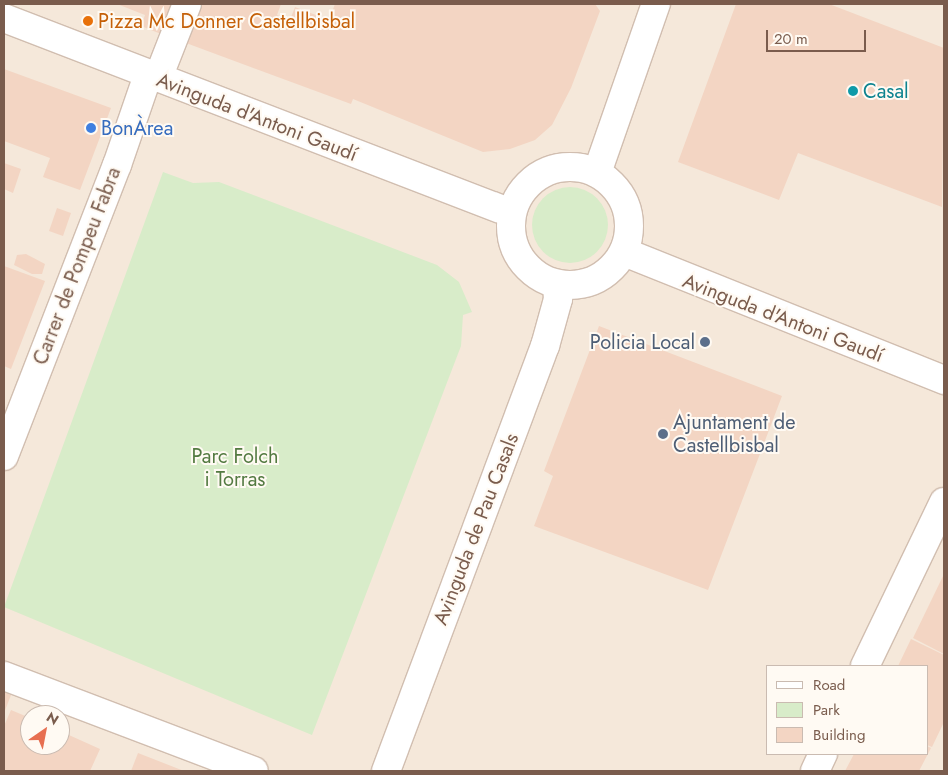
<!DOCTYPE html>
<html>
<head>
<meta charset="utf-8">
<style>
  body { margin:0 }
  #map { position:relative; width:948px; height:775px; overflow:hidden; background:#fdf6ec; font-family:Jost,sans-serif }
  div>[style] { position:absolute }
  .residential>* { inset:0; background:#f5e8da }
  .green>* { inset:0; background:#d8ecc9 }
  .round { border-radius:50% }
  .building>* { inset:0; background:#f3d5c3 }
  .roads { filter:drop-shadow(1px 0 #d1beb0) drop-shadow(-1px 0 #d1beb0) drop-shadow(0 1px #d1beb0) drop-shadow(0 -1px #d1beb0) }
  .minor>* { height:28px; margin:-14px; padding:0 14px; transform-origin:14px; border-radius:14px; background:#fff }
  .minor>.ring { margin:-14px; padding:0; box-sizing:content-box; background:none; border:28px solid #fff; border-radius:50% }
  .dots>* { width:14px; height:14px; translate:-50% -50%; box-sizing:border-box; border:2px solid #fffaf3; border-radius:50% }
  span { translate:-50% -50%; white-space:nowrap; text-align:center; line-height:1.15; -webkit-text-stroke:4px #fffaf3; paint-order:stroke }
  .food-label { font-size:20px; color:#c56008 }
  .left { translate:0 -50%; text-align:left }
  .culture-label { font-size:20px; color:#0d838f }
  .street-label { font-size:20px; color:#7a5c4d }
  .shop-label { font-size:20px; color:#366cbe }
  .service-label { font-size:20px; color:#4e5e75 }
  .right { translate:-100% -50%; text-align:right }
  .park-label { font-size:20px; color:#537a41 }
  .frame { position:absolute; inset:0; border:5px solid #7a5c4d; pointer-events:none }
  .legend { position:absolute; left:766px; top:665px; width:162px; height:90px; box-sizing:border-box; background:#fffaf3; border:1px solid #cabbb1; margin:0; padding:6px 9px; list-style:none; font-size:15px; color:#7a5c4d }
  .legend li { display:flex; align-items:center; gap:10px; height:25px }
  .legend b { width:25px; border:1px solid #cabbb1 }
  .north { position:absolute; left:20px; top:705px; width:50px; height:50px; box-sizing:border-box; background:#fffaf3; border:1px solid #cabbb1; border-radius:50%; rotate:33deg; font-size:14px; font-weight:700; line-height:20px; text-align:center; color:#7a5c4d }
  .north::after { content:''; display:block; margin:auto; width:18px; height:22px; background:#e76f51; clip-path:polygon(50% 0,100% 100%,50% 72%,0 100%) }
  .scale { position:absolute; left:766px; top:30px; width:100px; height:22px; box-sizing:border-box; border:2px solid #7a5c4d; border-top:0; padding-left:6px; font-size:15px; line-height:18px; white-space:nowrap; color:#7a5c4d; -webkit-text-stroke:4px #fffaf3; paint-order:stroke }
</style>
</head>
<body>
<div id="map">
  <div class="residential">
    <div style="clip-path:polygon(evenodd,4px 4px,944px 4px,944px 771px,4px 771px,4px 4px,767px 666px,927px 666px,927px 754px,767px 754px,767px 666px,4px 4px,30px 715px,60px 715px,60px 745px,30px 745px,30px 715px)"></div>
  </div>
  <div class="green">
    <div style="clip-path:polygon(163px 172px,193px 183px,219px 182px,437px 265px,459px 282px,472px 312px,463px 315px,461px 346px,312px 735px,4px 607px)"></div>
    <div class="round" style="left:532px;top:187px;width:76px;height:76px"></div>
  </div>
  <div class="building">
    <div style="clip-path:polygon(117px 4px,178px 4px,166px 36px,141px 26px,145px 15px)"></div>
    <div style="clip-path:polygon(200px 4px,281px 4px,277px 15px,290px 20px,295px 7px,329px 20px,335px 4px,595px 4px,600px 11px,571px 88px,552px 125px,535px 140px,510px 149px,483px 152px,353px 99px,351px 104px,186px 43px)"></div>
    <div style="clip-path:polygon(736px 4px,829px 4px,944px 48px,942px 207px,798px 153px,779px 200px,678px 162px)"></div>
    <div style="clip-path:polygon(4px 69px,111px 108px,80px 190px,43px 177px,50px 158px,4px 141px)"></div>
    <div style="clip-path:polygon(4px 163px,21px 169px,13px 193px,4px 189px)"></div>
    <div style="clip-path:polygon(57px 208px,71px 213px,63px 236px,49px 231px)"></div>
    <div style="clip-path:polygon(26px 254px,45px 264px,42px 274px,32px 274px,14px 265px,17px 255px)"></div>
    <div style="clip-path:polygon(4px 266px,45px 281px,11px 369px,4px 366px)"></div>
    <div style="clip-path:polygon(599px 326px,782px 396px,708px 590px,534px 526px,553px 476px,544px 471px)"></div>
    <div style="clip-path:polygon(944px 574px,944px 654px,913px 638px)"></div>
    <div style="clip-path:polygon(911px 639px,944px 655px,944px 722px,932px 747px,927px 745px,927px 666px,898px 666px)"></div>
    <div style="clip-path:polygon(4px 692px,11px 695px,4px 713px)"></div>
    <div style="clip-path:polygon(11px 710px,30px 718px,30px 745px,60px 745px,60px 731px,100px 749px,90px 771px,4px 771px,4px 726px)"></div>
    <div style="clip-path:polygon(927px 746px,931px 748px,919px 771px,845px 771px,854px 754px,927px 754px)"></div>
    <div style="clip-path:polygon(138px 753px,184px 771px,131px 771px)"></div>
  </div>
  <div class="roads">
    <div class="minor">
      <div style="left:4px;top:18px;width:543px;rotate:21.04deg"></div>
      <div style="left:158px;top:78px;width:79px;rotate:-68.6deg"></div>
      <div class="ring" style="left:511px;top:167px;width:90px;height:90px"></div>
      <div style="left:597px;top:173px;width:179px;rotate:-70.8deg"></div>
      <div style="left:624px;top:252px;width:345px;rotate:21.8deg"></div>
      <div style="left:4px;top:456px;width:312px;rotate:-68.8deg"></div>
      <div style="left:117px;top:165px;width:95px;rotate:-71deg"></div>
      <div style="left:865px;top:666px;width:182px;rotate:-64.3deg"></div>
      <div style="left:4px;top:676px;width:267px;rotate:20.8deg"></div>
      <div style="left:386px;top:771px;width:454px;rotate:-69.5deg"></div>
      <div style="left:545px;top:346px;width:49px;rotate:-74.5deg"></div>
      <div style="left:558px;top:299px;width:14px;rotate:-94deg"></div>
      <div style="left:815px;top:771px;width:19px;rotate:-65deg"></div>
    </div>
  </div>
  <div class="dots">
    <div style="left:88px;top:21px;background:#e8710a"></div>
    <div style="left:853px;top:91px;background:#0f9aa8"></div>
    <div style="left:91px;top:128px;background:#3f7fe0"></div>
    <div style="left:705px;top:342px;background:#5c6f8a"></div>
    <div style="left:663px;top:434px;background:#5c6f8a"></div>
  </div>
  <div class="food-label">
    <span class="left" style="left:98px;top:21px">Pizza Mc Donner Castellbisbal</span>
  </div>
  <div class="culture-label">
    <span class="left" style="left:863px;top:91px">Casal</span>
  </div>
  <div class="street-label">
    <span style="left:257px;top:117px;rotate:21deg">Avinguda d'Antoni Gaudí</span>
    <span style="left:77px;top:266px;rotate:-69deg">Carrer de Pompeu Fabra</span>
    <span style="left:783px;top:318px;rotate:21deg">Avinguda d'Antoni Gaudí</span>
    <span style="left:476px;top:529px;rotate:-69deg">Avinguda de Pau Casals</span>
  </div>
  <div class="shop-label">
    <span class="left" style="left:101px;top:128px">BonÀrea</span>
  </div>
  <div class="service-label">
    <span class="right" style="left:695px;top:342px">Policia Local</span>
    <span class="left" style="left:673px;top:434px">Ajuntament de<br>Castellbisbal</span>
  </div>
  <div class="park-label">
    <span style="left:235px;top:468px">Parc Folch<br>i Torras</span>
  </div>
  <div class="frame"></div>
  <ul class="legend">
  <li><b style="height:6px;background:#fff"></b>Road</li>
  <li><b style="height:14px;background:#d8ecc9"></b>Park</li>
  <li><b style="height:14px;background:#f3d5c3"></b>Building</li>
  </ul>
  <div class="north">N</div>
  <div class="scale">20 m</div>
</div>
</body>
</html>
